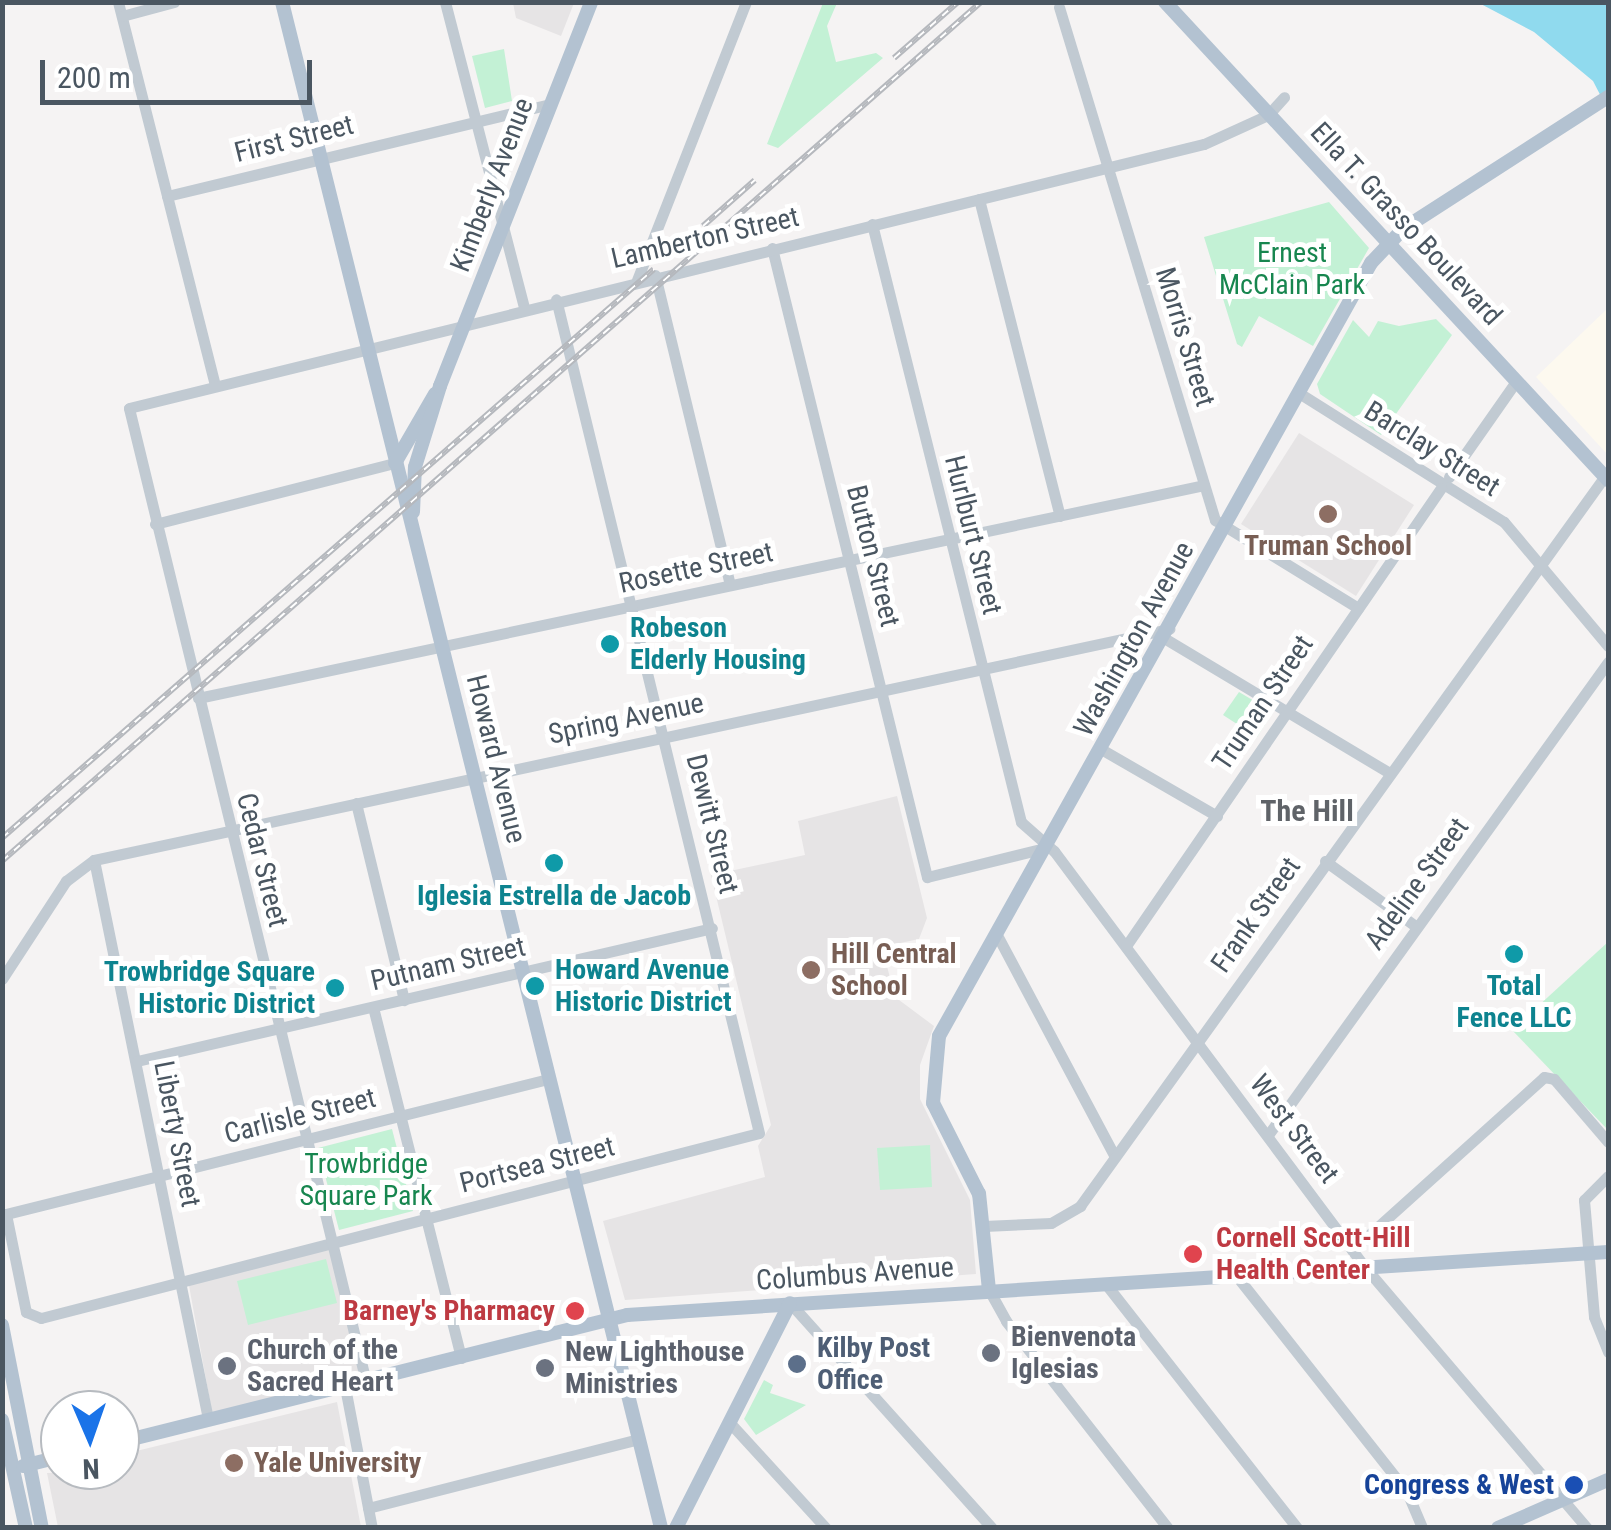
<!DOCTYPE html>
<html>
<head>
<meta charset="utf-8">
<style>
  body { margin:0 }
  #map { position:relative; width:1611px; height:1530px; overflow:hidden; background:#f5f3f3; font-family:"Roboto Condensed",sans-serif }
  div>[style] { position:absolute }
  .commercial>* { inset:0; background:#fdf9ef }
  .education>* { inset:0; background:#e6e4e5 }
  .green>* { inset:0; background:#c3f1d5 }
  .water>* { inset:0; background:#90daee }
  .minor>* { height:11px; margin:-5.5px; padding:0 5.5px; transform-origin:5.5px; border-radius:5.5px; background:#c1cad2 }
  .major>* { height:14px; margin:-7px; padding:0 7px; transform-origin:7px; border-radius:7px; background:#b3c2d1 }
  .rail>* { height:6px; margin-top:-3px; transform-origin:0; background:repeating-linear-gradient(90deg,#fff 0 8px,#b5b8bd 0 16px); box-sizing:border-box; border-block:2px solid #b5b8bd }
  .dots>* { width:28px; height:28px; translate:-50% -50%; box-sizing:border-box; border:5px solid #fff; border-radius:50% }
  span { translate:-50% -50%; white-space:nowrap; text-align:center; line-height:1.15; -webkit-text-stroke:10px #fff; paint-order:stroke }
  .street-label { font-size:28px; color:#4a5661 }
  .park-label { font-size:28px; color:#17864f }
  .education-label { font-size:28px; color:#785e54; font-weight:700 }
  .left { translate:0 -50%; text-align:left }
  .culture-label { font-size:28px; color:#0d838f; font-weight:700 }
  .right { translate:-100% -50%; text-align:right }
  .health-label { font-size:28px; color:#be3a42; font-weight:700 }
  .worship-label { font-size:28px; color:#5b616d; font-weight:700 }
  .service-label { font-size:28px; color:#4e5e75; font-weight:700 }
  .transit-label { font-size:28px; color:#164399; font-weight:700 }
  .neighbourhood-label { font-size:30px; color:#5f6368; font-weight:700 }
  .frame { position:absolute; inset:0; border:5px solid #4a5661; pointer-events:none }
  .north { position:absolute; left:40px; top:1390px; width:100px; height:100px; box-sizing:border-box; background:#fff; border:2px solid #b7bbc0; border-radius:50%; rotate:178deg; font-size:28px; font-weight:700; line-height:40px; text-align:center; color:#4a5661 }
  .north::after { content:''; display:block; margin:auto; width:35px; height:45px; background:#1a73e8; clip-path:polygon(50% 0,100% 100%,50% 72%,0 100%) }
  .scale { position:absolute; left:40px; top:60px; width:272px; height:45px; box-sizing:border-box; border:5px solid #4a5661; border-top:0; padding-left:12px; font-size:30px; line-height:35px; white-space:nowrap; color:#4a5661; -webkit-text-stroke:8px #fff; paint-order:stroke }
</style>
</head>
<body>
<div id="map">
  <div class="commercial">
    <div style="clip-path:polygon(1608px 308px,1608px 455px,1536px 377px)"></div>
  </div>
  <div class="education">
    <div style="clip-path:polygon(513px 3px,513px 2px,574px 3px,561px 36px,516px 18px)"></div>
    <div style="clip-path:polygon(1299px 433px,1414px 505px,1356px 596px,1241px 524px)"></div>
    <div style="clip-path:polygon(897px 796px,927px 918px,919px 939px,882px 947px,895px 997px,934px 1026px,920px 1065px,920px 1099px,970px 1200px,976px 1274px,625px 1300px,603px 1221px,765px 1177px,758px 1146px,771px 1125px,711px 875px,805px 855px,798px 821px)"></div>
    <div style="clip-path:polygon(331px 1243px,366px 1382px,213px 1418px,188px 1280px)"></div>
    <div style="clip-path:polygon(337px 1402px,361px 1527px,58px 1527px,47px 1473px,120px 1470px,120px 1455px)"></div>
  </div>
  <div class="green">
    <div style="clip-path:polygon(823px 3px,837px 3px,827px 26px,836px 62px,876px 53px,883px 58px,778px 148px,767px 144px)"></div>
    <div style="clip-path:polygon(504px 49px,512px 101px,485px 108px,472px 56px)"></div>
    <div style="clip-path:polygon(1329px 202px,1369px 248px,1313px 346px,1259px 316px,1242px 347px,1237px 344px,1204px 237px)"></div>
    <div style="clip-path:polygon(1436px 319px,1452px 335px,1381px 435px,1320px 394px,1317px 384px,1353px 320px,1369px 337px,1378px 321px,1399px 326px)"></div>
    <div style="clip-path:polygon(1239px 692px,1273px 712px,1257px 737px,1223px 715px)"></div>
    <div style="clip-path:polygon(1608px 942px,1608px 1130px,1512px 1030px)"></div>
    <div style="clip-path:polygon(392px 1129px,413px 1211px,339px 1230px,318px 1148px)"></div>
    <div style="clip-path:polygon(930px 1145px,932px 1187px,880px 1190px,877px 1148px)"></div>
    <div style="clip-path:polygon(326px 1259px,337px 1303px,248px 1325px,237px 1281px)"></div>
    <div style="clip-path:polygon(764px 1380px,773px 1385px,770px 1393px,806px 1405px,756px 1435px,744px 1419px)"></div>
  </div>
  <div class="water">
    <div style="clip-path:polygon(1479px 3px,1608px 3px,1608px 110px,1593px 81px,1534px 32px)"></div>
  </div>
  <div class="minor">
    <div style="left:118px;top:2px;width:392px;rotate:75.8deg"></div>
    <div style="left:445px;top:2px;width:315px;rotate:75.5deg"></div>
    <div style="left:1059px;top:7px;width:536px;rotate:73.09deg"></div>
    <div style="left:1215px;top:520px;width:168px;rotate:31.6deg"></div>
    <div style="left:122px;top:16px;width:54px;rotate:-15.1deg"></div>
    <div style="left:167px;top:196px;width:394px;rotate:-13.5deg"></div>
    <div style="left:979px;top:199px;width:327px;rotate:75.7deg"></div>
    <div style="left:872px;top:224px;width:616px;rotate:76.01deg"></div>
    <div style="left:1021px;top:822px;width:44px;rotate:41.3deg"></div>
    <div style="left:1054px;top:851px;width:518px;rotate:53.24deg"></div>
    <div style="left:1364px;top:1266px;width:344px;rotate:49.6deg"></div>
    <div style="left:772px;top:248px;width:648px;rotate:76.16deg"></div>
    <div style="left:927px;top:877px;width:122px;rotate:-13.8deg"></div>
    <div style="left:655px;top:275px;width:319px;rotate:76.4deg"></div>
    <div style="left:637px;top:280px;width:299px;rotate:-68.6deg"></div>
    <div style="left:1299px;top:393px;width:242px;rotate:32.2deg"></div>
    <div style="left:1504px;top:522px;width:162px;rotate:50deg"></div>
    <div style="left:1449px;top:477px;width:118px;rotate:-55deg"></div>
    <div style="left:155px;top:524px;width:248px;rotate:-14.3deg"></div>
    <div style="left:1164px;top:638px;width:263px;rotate:30.9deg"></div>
    <div style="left:198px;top:698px;width:1028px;rotate:-11.95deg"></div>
    <div style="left:1101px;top:749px;width:134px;rotate:30deg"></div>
    <div style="left:356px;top:803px;width:203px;rotate:76.3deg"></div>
    <div style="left:94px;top:860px;width:571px;rotate:78.47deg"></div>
    <div style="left:1325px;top:861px;width:113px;rotate:35.7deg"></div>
    <div style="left:997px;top:935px;width:251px;rotate:62deg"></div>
    <div style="left:1126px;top:946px;width:556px;rotate:-55.48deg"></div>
    <div style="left:2px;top:979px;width:117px;rotate:-56.9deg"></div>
    <div style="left:66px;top:881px;width:35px;rotate:-37deg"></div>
    <div style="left:94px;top:860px;width:1100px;rotate:-12.13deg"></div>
    <div style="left:373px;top:1007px;width:362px;rotate:75.9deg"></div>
    <div style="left:137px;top:1061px;width:590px;rotate:-13.02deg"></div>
    <div style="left:548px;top:1079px;width:559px;rotate:166.01deg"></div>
    <div style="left:6px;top:1214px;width:100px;rotate:78.5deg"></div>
    <div style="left:26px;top:1312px;width:16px;rotate:22deg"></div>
    <div style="left:41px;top:1318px;width:741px;rotate:-14.45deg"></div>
    <div style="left:759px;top:1133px;width:858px;rotate:-103.68deg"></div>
    <div style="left:1268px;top:1135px;width:583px;rotate:-54.29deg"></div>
    <div style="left:1608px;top:1176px;width:34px;rotate:135deg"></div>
    <div style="left:1584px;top:1200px;width:117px;rotate:85.1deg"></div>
    <div style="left:1594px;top:1317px;width:38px;rotate:68deg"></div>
    <div style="left:984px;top:1226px;width:67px;rotate:-2.6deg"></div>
    <div style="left:1051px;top:1223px;width:34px;rotate:-30deg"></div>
    <div style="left:1080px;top:1206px;width:899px;rotate:-54.28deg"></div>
    <div style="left:1352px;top:1250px;width:258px;rotate:-42deg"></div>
    <div style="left:1544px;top:1077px;width:10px;rotate:11deg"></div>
    <div style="left:1554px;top:1079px;width:83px;rotate:49.4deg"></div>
    <div style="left:1235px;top:1274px;width:278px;rotate:51.7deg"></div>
    <div style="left:1407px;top:1492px;width:39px;rotate:67deg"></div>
    <div style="left:1105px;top:1283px;width:311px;rotate:51.9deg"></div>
    <div style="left:989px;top:1290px;width:35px;rotate:61deg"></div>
    <div style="left:1006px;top:1321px;width:263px;rotate:52deg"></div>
    <div style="left:790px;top:1303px;width:302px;rotate:48.1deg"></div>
    <div style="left:366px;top:1382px;width:1002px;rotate:-103.68deg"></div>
    <div style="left:129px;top:408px;width:1107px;rotate:-13.8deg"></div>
    <div style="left:1204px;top:144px;width:70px;rotate:-24.4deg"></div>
    <div style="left:1268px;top:115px;width:24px;rotate:-48deg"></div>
    <div style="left:345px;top:1387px;width:144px;rotate:79.2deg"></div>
    <div style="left:730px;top:1423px;width:142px;rotate:47.6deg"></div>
    <div style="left:368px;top:1508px;width:280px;rotate:-14.3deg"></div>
  </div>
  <div class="major">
    <div style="left:282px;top:2px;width:1572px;rotate:76.05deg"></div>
    <div style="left:1165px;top:2px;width:652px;rotate:47.18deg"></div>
    <div style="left:395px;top:463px;width:80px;rotate:-59.9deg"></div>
    <div style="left:413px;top:512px;width:45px;rotate:-87.5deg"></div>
    <div style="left:415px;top:467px;width:85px;rotate:-72.8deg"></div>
    <div style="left:440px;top:386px;width:413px;rotate:-68.5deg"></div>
    <div style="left:989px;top:1290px;width:97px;rotate:-95.9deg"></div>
    <div style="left:979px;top:1194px;width:102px;rotate:-116.8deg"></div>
    <div style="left:933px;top:1103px;width:67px;rotate:-84.9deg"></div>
    <div style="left:939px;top:1036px;width:886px;rotate:-60.8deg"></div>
    <div style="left:1371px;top:263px;width:47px;rotate:-46.7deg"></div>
    <div style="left:1403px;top:229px;width:244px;rotate:-32.8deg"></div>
    <div style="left:2px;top:1325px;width:207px;rotate:78.9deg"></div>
    <div style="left:2px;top:1420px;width:111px;rotate:77.5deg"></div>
    <div style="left:120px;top:1442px;width:523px;rotate:-14.06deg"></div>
    <div style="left:627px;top:1315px;width:983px;rotate:-3.67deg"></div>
    <div style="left:23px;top:1466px;width:38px;rotate:-14deg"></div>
    <div style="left:676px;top:1528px;width:252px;rotate:-63.1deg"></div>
    <div style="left:1498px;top:1528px;width:120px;rotate:-23.6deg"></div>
  </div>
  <div class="rail">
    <div style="left:894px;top:58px;width:85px;rotate:-41.2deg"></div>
    <div style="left:703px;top:226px;width:69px;rotate:-41.5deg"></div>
    <div style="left:2px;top:838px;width:865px;rotate:-41.11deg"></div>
    <div style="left:2px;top:861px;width:1302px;rotate:-41.26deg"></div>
  </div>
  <div class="dots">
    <div style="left:1328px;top:514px;background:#8d6e63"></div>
    <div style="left:610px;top:644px;background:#0f9aa8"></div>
    <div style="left:554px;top:863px;background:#0f9aa8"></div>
    <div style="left:1514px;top:954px;background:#0f9aa8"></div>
    <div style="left:811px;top:970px;background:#8d6e63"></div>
    <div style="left:535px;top:986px;background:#0f9aa8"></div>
    <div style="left:335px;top:988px;background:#0f9aa8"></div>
    <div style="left:1193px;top:1254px;background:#e0444e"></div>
    <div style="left:575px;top:1311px;background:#e0444e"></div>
    <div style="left:991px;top:1353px;background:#6b7280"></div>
    <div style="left:797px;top:1364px;background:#5c6f8a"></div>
    <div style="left:227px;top:1366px;background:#6b7280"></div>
    <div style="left:545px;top:1368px;background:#6b7280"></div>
    <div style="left:234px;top:1463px;background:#8d6e63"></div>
    <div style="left:1574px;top:1485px;background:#1a4fb4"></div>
  </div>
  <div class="street-label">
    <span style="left:294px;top:139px;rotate:-14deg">First Street</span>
    <span style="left:492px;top:185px;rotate:-69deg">Kimberly Avenue</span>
    <span style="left:1406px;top:224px;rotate:47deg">Ella T. Grasso Boulevard</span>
    <span style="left:705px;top:238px;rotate:-13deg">Lamberton Street</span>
    <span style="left:1185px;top:337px;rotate:73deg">Morris Street</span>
    <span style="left:1432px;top:449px;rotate:32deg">Barclay Street</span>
    <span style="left:973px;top:535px;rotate:76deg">Hurlburt Street</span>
    <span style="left:873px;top:556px;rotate:76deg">Button Street</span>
    <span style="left:696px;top:568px;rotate:-12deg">Rosette Street</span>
    <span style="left:1134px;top:639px;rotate:-61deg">Washington Avenue</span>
    <span style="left:1263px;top:703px;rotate:-56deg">Truman Street</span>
    <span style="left:626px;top:719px;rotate:-12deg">Spring Avenue</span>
    <span style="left:496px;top:759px;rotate:76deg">Howard Avenue</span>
    <span style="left:712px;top:824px;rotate:76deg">Dewitt Street</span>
    <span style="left:262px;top:860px;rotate:76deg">Cedar Street</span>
    <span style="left:1417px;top:884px;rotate:-54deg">Adeline Street</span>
    <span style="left:1256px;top:915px;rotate:-55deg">Frank Street</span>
    <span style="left:448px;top:964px;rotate:-13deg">Putnam Street</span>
    <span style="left:300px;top:1116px;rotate:-14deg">Carlisle Street</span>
    <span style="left:1294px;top:1129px;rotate:53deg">West Street</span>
    <span style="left:177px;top:1134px;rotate:79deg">Liberty Street</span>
    <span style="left:537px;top:1165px;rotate:-14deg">Portsea Street</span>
    <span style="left:855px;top:1274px;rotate:-4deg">Columbus Avenue</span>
  </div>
  <div class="park-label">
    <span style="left:1292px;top:269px">Ernest<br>McClain Park</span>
    <span style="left:366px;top:1180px">Trowbridge<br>Square Park</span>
  </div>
  <div class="education-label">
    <span style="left:1328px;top:546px">Truman School</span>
    <span class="left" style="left:831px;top:970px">Hill Central<br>School</span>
    <span class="left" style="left:254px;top:1463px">Yale University</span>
  </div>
  <div class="culture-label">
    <span class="left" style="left:630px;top:644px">Robeson<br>Elderly Housing</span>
    <span style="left:554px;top:896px">Iglesia Estrella de Jacob</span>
    <span class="left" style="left:555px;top:986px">Howard Avenue<br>Historic District</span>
    <span class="right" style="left:315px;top:988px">Trowbridge Square<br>Historic District</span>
    <span style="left:1514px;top:1002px">Total<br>Fence LLC</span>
  </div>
  <div class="health-label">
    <span class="left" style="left:1216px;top:1254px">Cornell Scott-Hill<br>Health Center</span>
    <span class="right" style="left:555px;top:1311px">Barney's Pharmacy</span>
  </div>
  <div class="worship-label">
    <span class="left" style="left:1011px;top:1353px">Bienvenota<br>Iglesias</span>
    <span class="left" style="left:247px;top:1366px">Church of the<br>Sacred Heart</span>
    <span class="left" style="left:565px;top:1368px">New Lighthouse<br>Ministries</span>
  </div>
  <div class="service-label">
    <span class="left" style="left:817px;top:1364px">Kilby Post<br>Office</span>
  </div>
  <div class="transit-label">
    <span class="right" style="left:1554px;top:1485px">Congress &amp; West</span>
  </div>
  <div class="neighbourhood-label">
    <span style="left:1307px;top:811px">The Hill</span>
  </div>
  <div class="frame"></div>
  <div class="north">N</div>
  <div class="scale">200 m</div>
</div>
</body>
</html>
